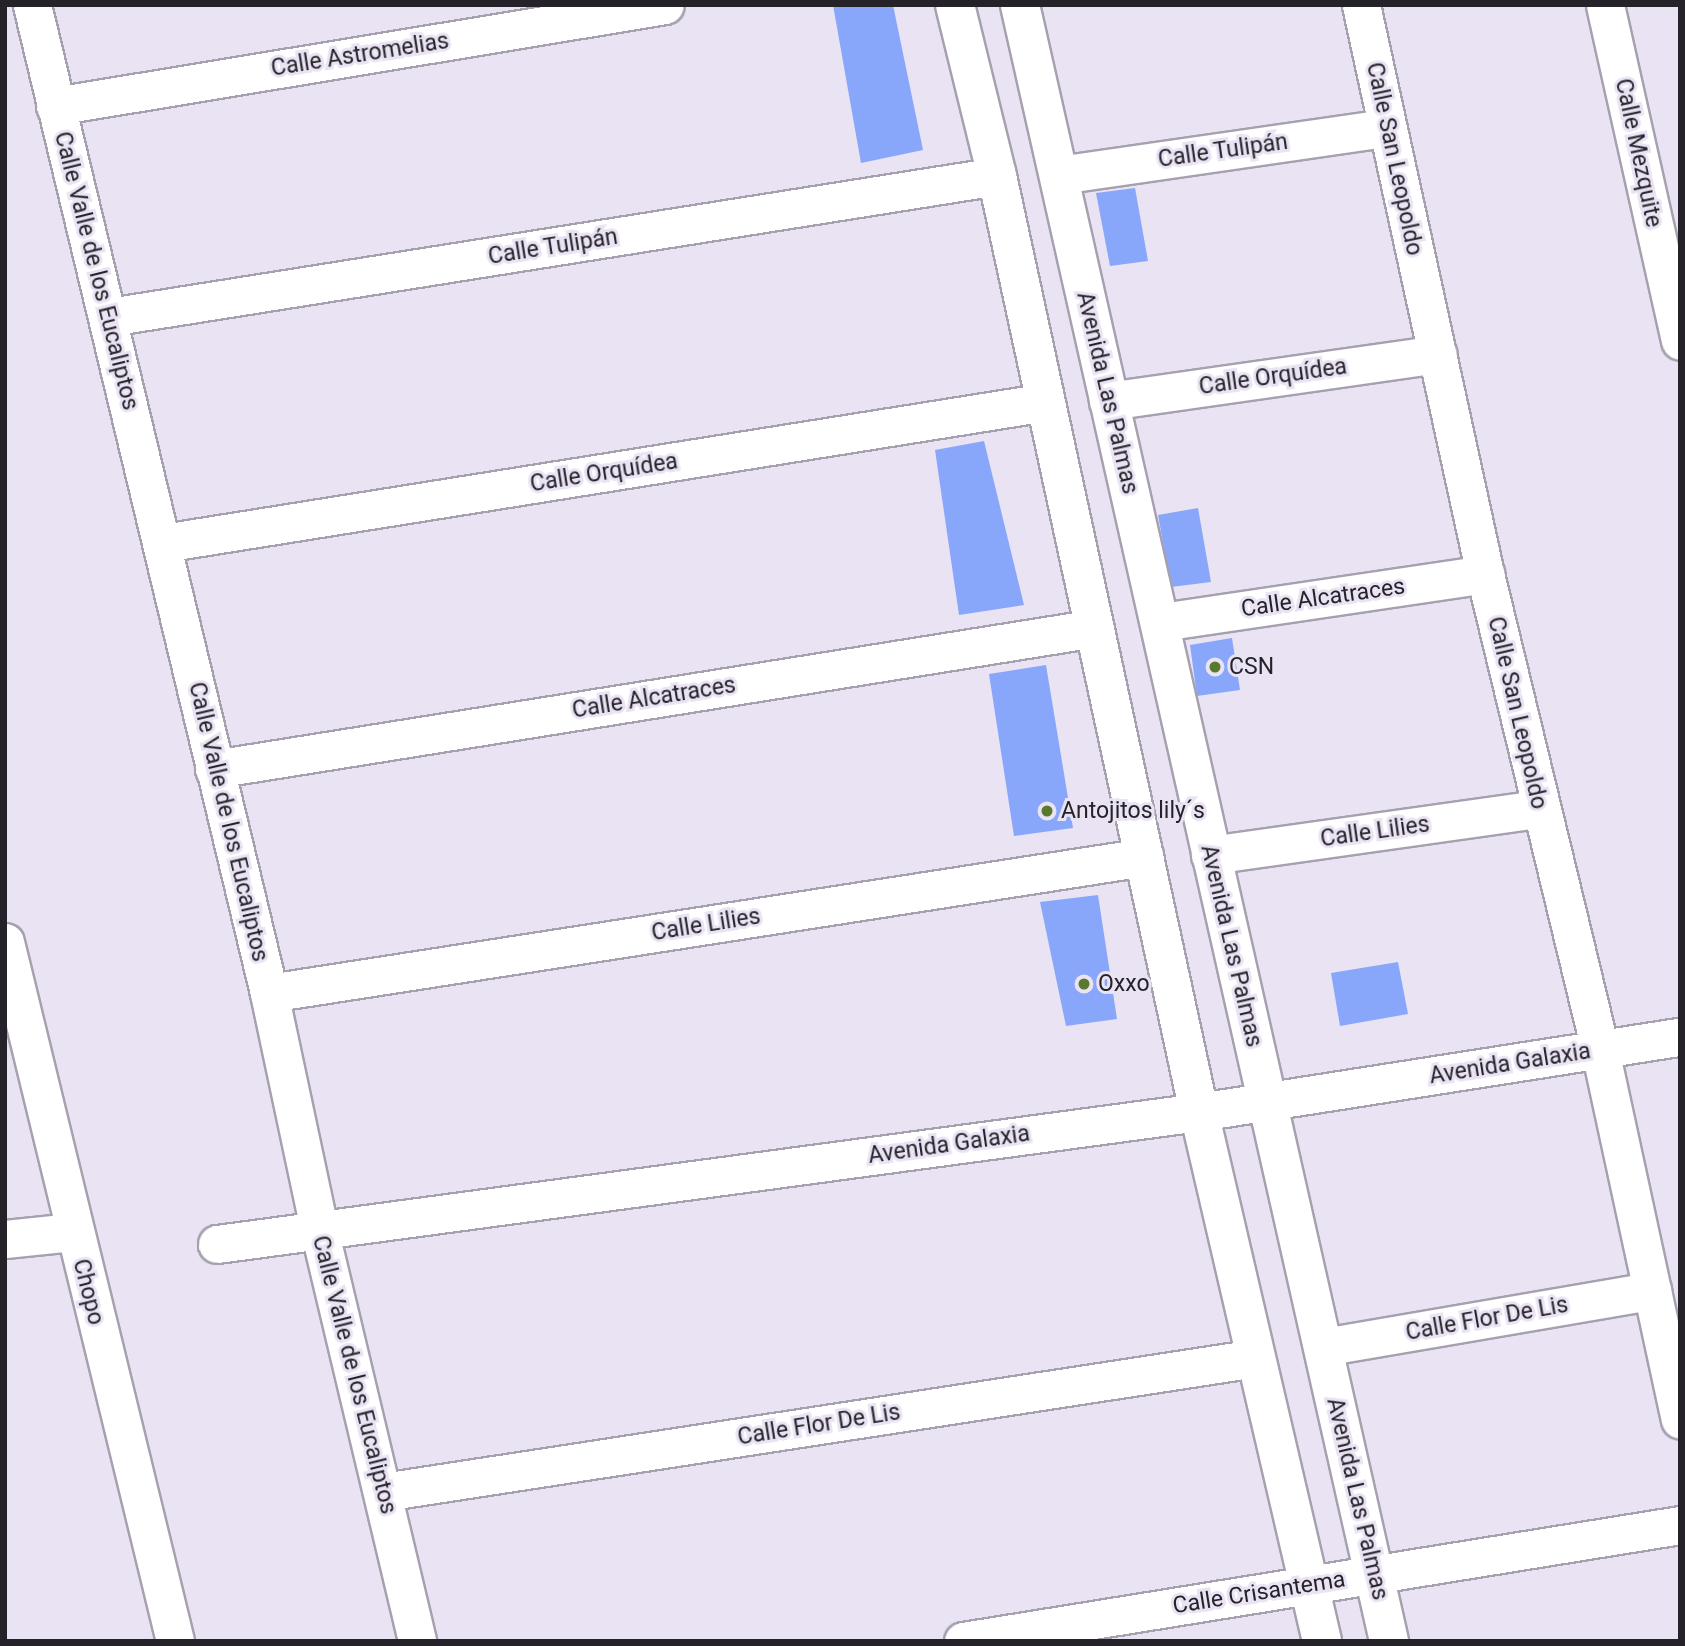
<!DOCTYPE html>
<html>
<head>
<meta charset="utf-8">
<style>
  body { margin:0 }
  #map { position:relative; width:1685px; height:1646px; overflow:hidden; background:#e9e3f3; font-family:Roboto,sans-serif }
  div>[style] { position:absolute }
  .building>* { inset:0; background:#89a7fa }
  .roads { filter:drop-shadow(2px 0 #a6a0af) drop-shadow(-2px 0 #a6a0af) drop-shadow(0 2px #a6a0af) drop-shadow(0 -2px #a6a0af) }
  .street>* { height:37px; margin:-18.5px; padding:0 18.5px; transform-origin:18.5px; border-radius:18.5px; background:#fff }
  .secondary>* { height:38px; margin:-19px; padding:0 19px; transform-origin:19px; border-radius:19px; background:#fff }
  .dots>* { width:19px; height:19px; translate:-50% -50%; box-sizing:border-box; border:4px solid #e9e3f3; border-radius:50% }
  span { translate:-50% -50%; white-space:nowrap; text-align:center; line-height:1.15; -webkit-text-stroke:6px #e9e3f3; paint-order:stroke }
  .street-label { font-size:23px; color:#252329 }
  .poi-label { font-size:23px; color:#252329 }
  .left { translate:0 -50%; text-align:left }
  .frame { position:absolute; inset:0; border:7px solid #252329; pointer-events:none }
</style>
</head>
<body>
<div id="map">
  <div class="building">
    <div style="clip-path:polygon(833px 5px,893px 5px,923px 150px,861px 163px)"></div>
    <div style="clip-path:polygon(1135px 188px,1148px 261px,1110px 266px,1096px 193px)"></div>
    <div style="clip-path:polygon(984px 441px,1024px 605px,959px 615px,935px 450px)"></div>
    <div style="clip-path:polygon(1198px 508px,1211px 582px,1171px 587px,1158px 515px)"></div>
    <div style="clip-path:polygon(1232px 638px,1240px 690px,1197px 696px,1190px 645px)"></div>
    <div style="clip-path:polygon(1046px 665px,1073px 828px,1014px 836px,989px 674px)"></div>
    <div style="clip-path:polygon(1098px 895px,1117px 1019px,1066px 1026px,1040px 902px)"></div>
    <div style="clip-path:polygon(1398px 962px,1408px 1014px,1340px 1026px,1331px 973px)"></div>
  </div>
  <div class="roads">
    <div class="street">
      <div style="left:32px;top:5px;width:1016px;rotate:76.51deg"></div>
      <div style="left:269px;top:993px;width:241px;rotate:78deg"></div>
      <div style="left:319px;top:1229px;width:423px;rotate:76.6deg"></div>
      <div style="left:1361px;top:5px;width:582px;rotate:77.71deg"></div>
      <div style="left:1485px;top:574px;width:490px;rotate:76.4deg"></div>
      <div style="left:1600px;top:1050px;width:378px;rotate:77.8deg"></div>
      <div style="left:1605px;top:5px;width:344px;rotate:77.4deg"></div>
      <div style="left:55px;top:106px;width:618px;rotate:-9.4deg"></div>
      <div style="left:1059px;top:175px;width:330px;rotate:-8.2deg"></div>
      <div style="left:109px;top:317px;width:899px;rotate:-9.02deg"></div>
      <div style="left:1108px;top:401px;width:333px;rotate:-8.1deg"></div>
      <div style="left:163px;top:543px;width:894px;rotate:-9.07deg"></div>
      <div style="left:1161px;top:622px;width:328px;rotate:-8.4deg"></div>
      <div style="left:214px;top:769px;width:892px;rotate:-9.09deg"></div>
      <div style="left:1210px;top:855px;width:332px;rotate:-8deg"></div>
      <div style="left:5px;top:942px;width:719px;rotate:76.33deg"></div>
      <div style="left:269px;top:993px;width:886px;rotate:-8.83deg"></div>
      <div style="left:5px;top:1239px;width:68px;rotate:-5.9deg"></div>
      <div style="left:217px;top:1244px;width:991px;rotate:-7.66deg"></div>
      <div style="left:1199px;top:1112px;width:487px;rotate:-8.9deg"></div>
      <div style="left:1323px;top:1347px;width:334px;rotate:-9.7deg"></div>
      <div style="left:383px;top:1492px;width:883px;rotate:-8.73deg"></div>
      <div style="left:963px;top:1641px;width:726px;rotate:-9.19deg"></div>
    </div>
    <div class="secondary">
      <div style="left:955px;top:5px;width:176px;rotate:76.2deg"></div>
      <div style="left:997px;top:176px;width:958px;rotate:77.82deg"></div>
      <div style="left:1199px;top:1112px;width:543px;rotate:76.91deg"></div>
      <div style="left:1020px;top:5px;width:1677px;rotate:77.29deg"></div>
    </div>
  </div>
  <div class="dots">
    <div style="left:1215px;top:667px;background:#5a782e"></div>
    <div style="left:1047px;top:811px;background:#5a782e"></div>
    <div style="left:1084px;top:984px;background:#5a782e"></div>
  </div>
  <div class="street-label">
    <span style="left:360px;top:55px;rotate:-9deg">Calle Astromelias</span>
    <span style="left:1223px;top:151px;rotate:-8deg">Calle Tulipán</span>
    <span style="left:1638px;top:153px;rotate:78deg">Calle Mezquite</span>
    <span style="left:1394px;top:159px;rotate:78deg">Calle San Leopoldo</span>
    <span style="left:553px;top:247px;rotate:-9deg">Calle Tulipán</span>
    <span style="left:96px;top:271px;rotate:76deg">Calle Valle de los Eucaliptos</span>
    <span style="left:1273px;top:377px;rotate:-8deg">Calle Orquídea</span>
    <span style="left:1107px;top:393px;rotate:77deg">Avenida Las Palmas</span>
    <span style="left:604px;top:473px;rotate:-9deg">Calle Orquídea</span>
    <span style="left:1323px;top:598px;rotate:-8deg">Calle Alcatraces</span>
    <span style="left:654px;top:698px;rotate:-9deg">Calle Alcatraces</span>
    <span style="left:1517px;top:713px;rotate:77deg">Calle San Leopoldo</span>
    <span style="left:228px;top:822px;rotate:77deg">Calle Valle de los Eucaliptos</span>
    <span style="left:1375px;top:832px;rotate:-8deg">Calle Lilies</span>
    <span style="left:706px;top:925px;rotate:-9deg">Calle Lilies</span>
    <span style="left:1231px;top:946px;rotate:77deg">Avenida Las Palmas</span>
    <span style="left:1510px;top:1064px;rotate:-9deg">Avenida Galaxia</span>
    <span style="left:949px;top:1145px;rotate:-8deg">Avenida Galaxia</span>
    <span style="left:88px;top:1292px;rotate:76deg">Chopo</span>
    <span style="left:1487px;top:1319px;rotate:-10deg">Calle Flor De Lis</span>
    <span style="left:354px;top:1375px;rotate:76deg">Calle Valle de los Eucaliptos</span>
    <span style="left:819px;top:1425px;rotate:-9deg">Calle Flor De Lis</span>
    <span style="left:1357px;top:1499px;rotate:77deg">Avenida Las Palmas</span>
    <span style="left:1259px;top:1593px;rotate:-9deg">Calle Crisantema</span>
  </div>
  <div class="poi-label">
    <span class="left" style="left:1229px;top:667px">CSN</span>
    <span class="left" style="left:1061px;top:811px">Antojitos lily´s</span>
    <span class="left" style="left:1098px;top:984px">Oxxo</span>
  </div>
  <div class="frame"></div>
</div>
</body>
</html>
